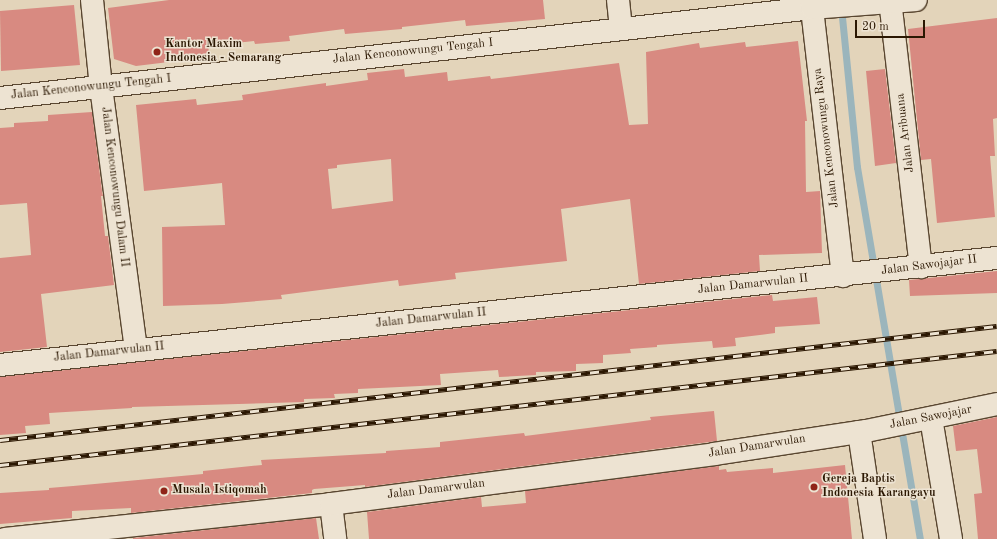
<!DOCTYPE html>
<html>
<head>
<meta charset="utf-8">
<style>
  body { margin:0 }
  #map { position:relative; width:997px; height:539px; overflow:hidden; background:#e3d4ba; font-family:"Old Standard TT",serif }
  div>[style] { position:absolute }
  .stream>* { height:7px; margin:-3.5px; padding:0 3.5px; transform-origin:3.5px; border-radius:3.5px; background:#9bb5bc }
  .building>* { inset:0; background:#d88a81 }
  .roads { filter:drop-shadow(1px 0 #594630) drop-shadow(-1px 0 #594630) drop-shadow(0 1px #594630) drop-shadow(0 -1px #594630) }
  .minor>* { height:22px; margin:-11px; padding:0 11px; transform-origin:11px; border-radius:11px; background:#ede3d2 }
  .rail>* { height:4.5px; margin-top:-2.25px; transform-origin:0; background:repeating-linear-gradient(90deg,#ede3d2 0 9px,#2b1702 0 18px); box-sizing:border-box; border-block:1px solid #2b1702 }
  .dots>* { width:11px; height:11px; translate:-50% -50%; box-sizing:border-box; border:2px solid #ede3d2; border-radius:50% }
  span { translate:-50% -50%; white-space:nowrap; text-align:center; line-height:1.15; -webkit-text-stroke:3px #ede3d2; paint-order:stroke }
  .poi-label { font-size:12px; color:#2b1702; font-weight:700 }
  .left { translate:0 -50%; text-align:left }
  .street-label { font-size:12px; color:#2b1702 }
  .scale { position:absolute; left:855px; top:20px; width:70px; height:18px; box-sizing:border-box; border:2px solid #2b1702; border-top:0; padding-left:5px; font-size:12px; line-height:14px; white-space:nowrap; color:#2b1702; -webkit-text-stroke:3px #ede3d2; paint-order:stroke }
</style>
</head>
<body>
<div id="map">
  <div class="stream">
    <div style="left:841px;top:7px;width:161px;rotate:84.3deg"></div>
    <div style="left:857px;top:167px;width:377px;rotate:80.4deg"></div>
  </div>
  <div class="building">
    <div style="clip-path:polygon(169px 0,543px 0,545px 19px,466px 26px,465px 20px,402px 27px,402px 29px,345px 34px,344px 29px,289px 36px,290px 41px,255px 44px,254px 41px,208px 46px,210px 57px,136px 66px,114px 59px,108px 8px)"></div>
    <div style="clip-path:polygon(74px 5px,80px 65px,1px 71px,0 11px)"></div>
    <div style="clip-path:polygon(997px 18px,997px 118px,993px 119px,995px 156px,990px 156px,995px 217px,937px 223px,931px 159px,921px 160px,908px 29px)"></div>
    <div style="clip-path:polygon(evenodd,798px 41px,807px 121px,805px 121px,806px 192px,820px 191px,822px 253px,759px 255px,760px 271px,639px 284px,630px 199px,561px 209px,567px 261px,455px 273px,456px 279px,399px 286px,398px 280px,281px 295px,282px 299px,222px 304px,163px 306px,162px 227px,225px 225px,222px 183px,144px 191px,136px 105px,196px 99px,197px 105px,243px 100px,242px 95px,326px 83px,326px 86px,368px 80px,367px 73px,404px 69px,405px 77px,447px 72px,448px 81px,490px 76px,491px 79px,619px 63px,629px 125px,648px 124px,646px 52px,699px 43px,700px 48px,745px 42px,746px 47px,798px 41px,391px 159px,393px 201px,332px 209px,328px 169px,337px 168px,337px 165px,391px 159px)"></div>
    <div style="clip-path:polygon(885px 69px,896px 163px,875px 166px,866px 71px)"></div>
    <div style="clip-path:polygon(92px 112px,102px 191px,103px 196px,101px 196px,105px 236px,108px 236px,114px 285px,41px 294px,47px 347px,0 352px,0 258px,31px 255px,27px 203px,0 205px,0 128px,14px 127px,14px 123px,48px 121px,48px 115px)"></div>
    <div style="clip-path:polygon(997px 271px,997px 293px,910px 296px,909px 280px)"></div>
    <div style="clip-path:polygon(772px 295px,773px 301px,817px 297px,820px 324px,775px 327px,775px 333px,735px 338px,736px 346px,713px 348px,712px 341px,657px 345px,657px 347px,630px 349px,631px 353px,603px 355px,603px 363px,576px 364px,576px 371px,536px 372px,536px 375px,499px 377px,498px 370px,440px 374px,441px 385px,358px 389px,358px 393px,334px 394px,335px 398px,304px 399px,304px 402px,132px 407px,132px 408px,49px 413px,50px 424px,25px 426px,26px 433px,0 435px,0 377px)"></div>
    <div style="clip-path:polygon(714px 411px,717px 441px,365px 487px,365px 485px,314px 489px,312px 490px,312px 493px,131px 513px,131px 508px,72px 511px,72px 518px,0 524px,0 493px,49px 490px,49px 488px,73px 486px,203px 474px,203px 471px,262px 465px,261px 460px,386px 453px,386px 451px,440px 447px,440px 442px,524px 433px,525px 436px,651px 420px,650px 417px)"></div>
    <div style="clip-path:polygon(997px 417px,997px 539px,978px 539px,974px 494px,982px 493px,977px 449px,956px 451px,953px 426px)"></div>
    <div style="clip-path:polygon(845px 465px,852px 539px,369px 539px,367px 512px,481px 497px,482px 507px,526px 503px,525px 491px,719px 466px,719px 470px,726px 469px,727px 472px,773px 468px,773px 473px)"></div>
    <div style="clip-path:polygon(316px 518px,319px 539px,133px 539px,133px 538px)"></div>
  </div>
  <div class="roads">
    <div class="minor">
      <div style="left:92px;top:0;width:87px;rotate:84.1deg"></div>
      <div style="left:101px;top:87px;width:265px;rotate:82.4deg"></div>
      <div style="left:618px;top:0;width:29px;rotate:84deg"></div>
      <div style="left:811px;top:0;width:278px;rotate:83.4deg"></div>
      <div style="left:890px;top:0;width:269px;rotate:83.4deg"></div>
      <div style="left:0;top:98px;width:817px;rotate:-6.32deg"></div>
      <div style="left:812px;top:8px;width:104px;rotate:-4.4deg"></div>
      <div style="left:0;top:365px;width:1003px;rotate:-6.13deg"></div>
      <div style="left:931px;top:418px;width:123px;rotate:80.6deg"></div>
      <div style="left:859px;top:432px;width:108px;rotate:81.5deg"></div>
      <div style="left:331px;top:504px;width:35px;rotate:83deg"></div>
      <div style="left:5px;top:539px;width:328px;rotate:-6.1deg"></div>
      <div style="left:331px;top:504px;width:386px;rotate:-7.4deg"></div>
      <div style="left:714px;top:454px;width:154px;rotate:-8.6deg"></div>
      <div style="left:866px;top:431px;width:134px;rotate:-11.6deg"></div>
    </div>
  </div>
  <div class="rail">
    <div style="left:0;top:440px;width:1003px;rotate:-6.52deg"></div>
    <div style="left:0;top:465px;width:1003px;rotate:-6.52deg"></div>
  </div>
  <div class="dots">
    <div style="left:157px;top:52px;background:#8f2418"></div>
    <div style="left:814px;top:487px;background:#8f2418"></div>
    <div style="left:164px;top:491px;background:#8f2418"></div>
  </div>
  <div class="poi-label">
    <span class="left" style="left:165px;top:52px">Kantor Maxim<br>Indonesia - Semarang</span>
    <span class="left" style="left:822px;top:487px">Gereja Baptis<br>Indonesia Karangayu</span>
    <span class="left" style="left:172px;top:491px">Musala Istiqomah</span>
  </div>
  <div class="street-label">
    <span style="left:413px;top:52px;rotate:-6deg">Jalan Kenconowungu Tengah I</span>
    <span style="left:91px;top:88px;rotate:-6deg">Jalan Kenconowungu Tengah I</span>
    <span style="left:906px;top:133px;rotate:-97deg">Jalan Aribuana</span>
    <span style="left:827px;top:138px;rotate:-97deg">Jalan Kenconowungu Raya</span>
    <span style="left:114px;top:187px;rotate:83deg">Jalan Kenconowungu Dalam II</span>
    <span style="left:929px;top:266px;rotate:-7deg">Jalan Sawojajar II</span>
    <span style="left:753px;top:285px;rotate:-6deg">Jalan Damarwulan II</span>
    <span style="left:431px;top:319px;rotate:-6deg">Jalan Damarwulan II</span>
    <span style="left:109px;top:353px;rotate:-6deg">Jalan Damarwulan II</span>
    <span style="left:931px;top:418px;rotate:-11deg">Jalan Sawojajar</span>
    <span style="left:757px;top:447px;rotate:-9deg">Jalan Damarwulan</span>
    <span style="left:436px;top:490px;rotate:-7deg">Jalan Damarwulan</span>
  </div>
  <div class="scale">20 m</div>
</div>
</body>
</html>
